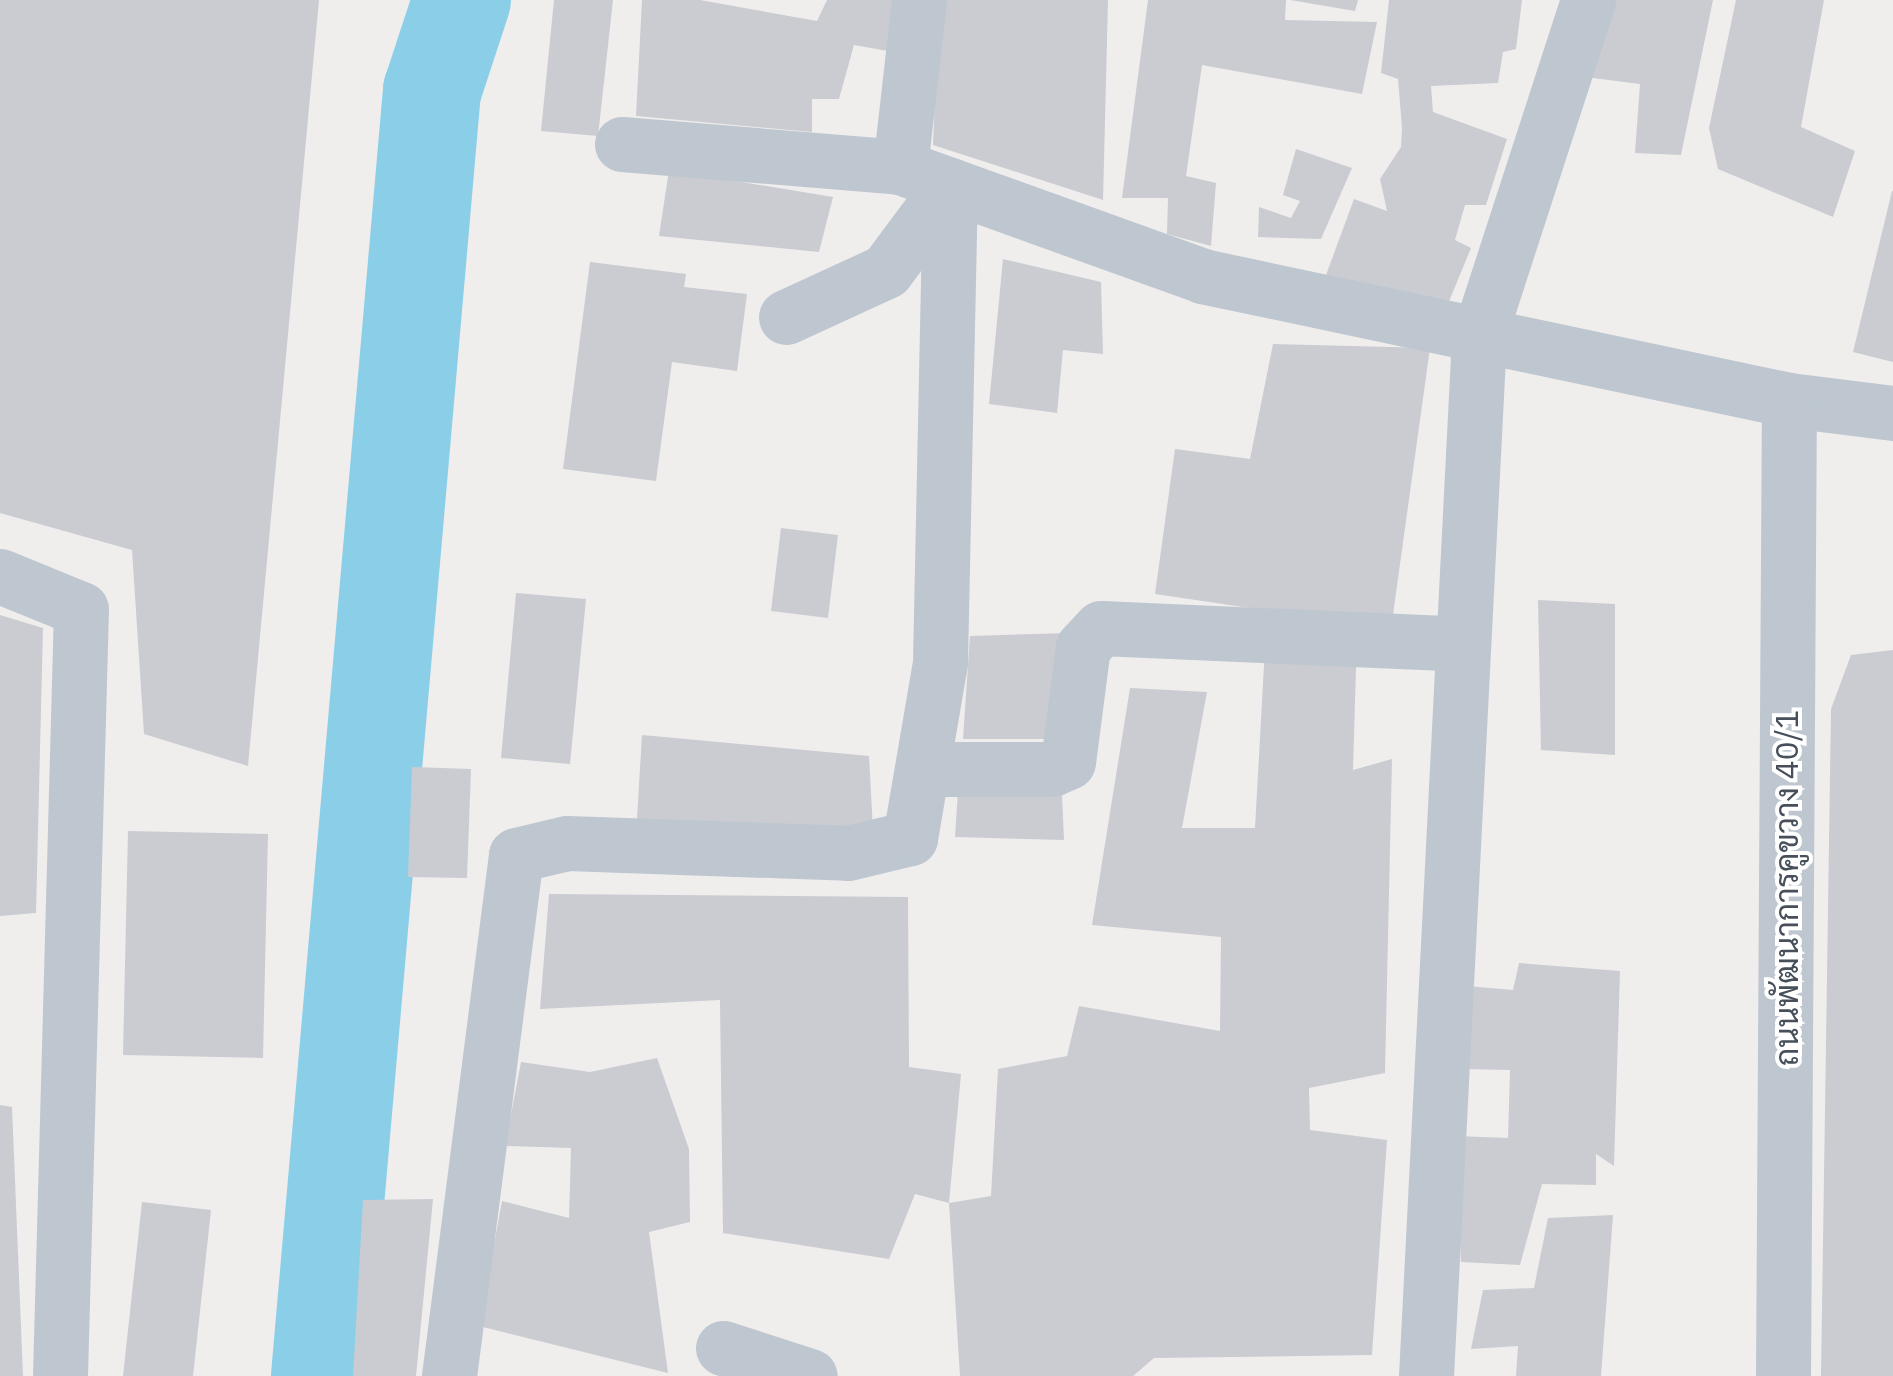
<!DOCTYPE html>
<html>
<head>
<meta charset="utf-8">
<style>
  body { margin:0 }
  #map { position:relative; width:1893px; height:1376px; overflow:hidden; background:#f0eded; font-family:"IBM Plex Sans",Sarabun,sans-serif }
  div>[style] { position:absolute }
  .river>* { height:98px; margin:-49px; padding:0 49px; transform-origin:49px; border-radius:49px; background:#8bcee8 }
  .building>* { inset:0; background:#caccd2 }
  .street>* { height:55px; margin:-27.5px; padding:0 27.5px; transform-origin:27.5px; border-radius:27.5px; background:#bec7cf }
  span { translate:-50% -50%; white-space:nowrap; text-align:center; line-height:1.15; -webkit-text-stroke:8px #fff; paint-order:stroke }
  .street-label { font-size:32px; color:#464f5a }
</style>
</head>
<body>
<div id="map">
  <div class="river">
    <div style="left:320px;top:1376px;width:1290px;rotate:-85.02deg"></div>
    <div style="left:432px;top:91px;width:96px;rotate:-71.8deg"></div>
  </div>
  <div class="building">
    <div style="clip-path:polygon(0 0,319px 0,248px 766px,144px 734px,132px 550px,0 513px)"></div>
    <div style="clip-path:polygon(554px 0,613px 0,598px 136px,541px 131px)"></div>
    <div style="clip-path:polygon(642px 0,700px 0,817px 21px,827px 0,895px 0,888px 51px,854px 45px,839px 99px,812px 99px,812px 132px,636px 116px)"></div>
    <div style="clip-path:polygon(939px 0,1108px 0,1103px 200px,933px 145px)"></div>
    <div style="clip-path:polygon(1148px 0,1286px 0,1285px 20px,1377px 22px,1362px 94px,1202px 65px,1186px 176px,1216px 183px,1211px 246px,1167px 234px,1168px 198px,1122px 198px)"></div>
    <div style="clip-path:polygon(1290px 0,1358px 0,1355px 11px)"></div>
    <div style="clip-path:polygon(1389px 0,1522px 0,1516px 49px,1503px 52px,1498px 83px,1431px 86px,1433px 112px,1507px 139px,1486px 205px,1465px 205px,1455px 240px,1471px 248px,1445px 311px,1326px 275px,1354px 199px,1387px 211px,1380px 179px,1401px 147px,1402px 128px,1398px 79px,1381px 73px)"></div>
    <div style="clip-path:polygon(1602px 0,1713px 0,1681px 155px,1635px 153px,1640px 84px,1585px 77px)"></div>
    <div style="clip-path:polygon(1736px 0,1824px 0,1801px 127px,1855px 151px,1833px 217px,1718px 169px,1709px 128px)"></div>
    <div style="clip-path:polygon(1296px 149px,1352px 168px,1321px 239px,1258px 237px,1259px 207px,1291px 218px,1300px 201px,1283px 195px)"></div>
    <div style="clip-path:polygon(669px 170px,833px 197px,819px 252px,659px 236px)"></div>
    <div style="clip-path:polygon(1892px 191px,1893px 191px,1893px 362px,1853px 352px)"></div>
    <div style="clip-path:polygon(1003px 259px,1101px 282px,1103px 354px,1063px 350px,1057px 413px,989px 404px)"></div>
    <div style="clip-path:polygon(590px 262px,686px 274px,684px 287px,747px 294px,737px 371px,672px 362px,656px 481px,563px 469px)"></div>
    <div style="clip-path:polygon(1273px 344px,1430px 348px,1391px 629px,1155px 594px,1175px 449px,1250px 459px)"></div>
    <div style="clip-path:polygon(781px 528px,838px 535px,828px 618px,771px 611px)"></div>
    <div style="clip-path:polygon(516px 593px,586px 599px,570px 764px,501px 758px)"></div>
    <div style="clip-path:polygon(1538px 600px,1615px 604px,1615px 755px,1541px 750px)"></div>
    <div style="clip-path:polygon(0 615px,43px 628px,36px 913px,0 916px)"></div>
    <div style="clip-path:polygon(1070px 633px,1070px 739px,963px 739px,970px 636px)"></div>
    <div style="clip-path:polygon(1265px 647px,1356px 667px,1353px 770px,1392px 759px,1385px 1073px,1309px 1088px,1310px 1130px,1387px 1140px,1372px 1355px,1154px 1358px,1133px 1376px,960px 1376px,949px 1203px,915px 1194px,889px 1259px,723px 1233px,720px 1000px,540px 1009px,549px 894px,908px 897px,909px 1067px,961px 1074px,949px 1203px,991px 1196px,998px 1069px,1067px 1056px,1079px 1006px,1220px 1031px,1221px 937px,1092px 925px,1130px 688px,1207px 692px,1182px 828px,1255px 828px)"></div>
    <div style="clip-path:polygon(1893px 650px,1893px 1376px,1821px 1376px,1831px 709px,1851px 655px)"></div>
    <div style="clip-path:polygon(642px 735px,869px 756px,873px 830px,637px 819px)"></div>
    <div style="clip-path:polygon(412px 767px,471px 769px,467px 878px,408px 877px)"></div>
    <div style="clip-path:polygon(1061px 773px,1064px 840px,955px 837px,958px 791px)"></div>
    <div style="clip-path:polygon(128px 831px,268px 834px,263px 1058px,123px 1055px)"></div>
    <div style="clip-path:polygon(1519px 963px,1620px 971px,1614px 1166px,1596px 1154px,1596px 1185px,1542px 1184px,1520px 1265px,1461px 1262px,1456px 1136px,1508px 1138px,1510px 1070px,1463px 1069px,1467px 986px,1513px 990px)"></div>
    <div style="clip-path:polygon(657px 1058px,689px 1149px,690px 1222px,649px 1232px,668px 1373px,479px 1326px,502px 1201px,569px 1218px,571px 1148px,505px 1146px,521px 1062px,590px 1072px)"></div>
    <div style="clip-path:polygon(0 1105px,12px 1107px,23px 1376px,0 1376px)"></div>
    <div style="clip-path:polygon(433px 1199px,416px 1376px,353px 1376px,363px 1200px)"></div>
    <div style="clip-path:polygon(142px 1202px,211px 1210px,193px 1376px,123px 1376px)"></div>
    <div style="clip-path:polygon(1613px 1215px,1601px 1376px,1516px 1376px,1518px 1346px,1471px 1349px,1483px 1290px,1534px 1288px,1548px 1218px)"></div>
  </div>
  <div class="street">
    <div style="left:622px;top:144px;width:279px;rotate:4.7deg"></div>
    <div style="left:900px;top:167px;width:321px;rotate:19.8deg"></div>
    <div style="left:1202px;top:276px;width:600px;rotate:11.93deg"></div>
    <div style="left:1789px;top:400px;width:105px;rotate:7.1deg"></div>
    <div style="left:900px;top:167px;width:168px;rotate:-83.5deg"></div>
    <div style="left:786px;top:317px;width:110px;rotate:-24.7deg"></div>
    <div style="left:886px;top:271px;width:107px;rotate:-53.3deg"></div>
    <div style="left:0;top:576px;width:87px;rotate:22.2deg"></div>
    <div style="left:81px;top:609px;width:767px;rotate:91.57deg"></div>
    <div style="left:923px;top:769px;width:129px"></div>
    <div style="left:1052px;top:769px;width:17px;rotate:-24deg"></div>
    <div style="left:1068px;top:762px;width:116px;rotate:-82.6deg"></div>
    <div style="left:1083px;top:647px;width:26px;rotate:-47deg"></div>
    <div style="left:1101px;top:628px;width:362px;rotate:2.5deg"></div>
    <div style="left:723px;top:1348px;width:91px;rotate:17.8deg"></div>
    <div style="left:449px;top:1376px;width:525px;rotate:-82.67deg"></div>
    <div style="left:516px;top:855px;width:52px;rotate:-13.2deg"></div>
    <div style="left:567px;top:843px;width:281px;rotate:2deg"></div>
    <div style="left:848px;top:853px;width:64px;rotate:-13.6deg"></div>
    <div style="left:910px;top:838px;width:179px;rotate:-80.3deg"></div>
    <div style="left:940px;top:662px;width:477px;rotate:-88.8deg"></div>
    <div style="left:1426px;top:1376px;width:1041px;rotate:-87.08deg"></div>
    <div style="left:1479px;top:336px;width:353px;rotate:-72deg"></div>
    <div style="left:1783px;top:1376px;width:976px;rotate:-89.65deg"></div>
  </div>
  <div class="street-label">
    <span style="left:1786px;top:888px;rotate:-90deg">ถนนพัฒนาการคูขวาง 40/1</span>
  </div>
</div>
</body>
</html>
